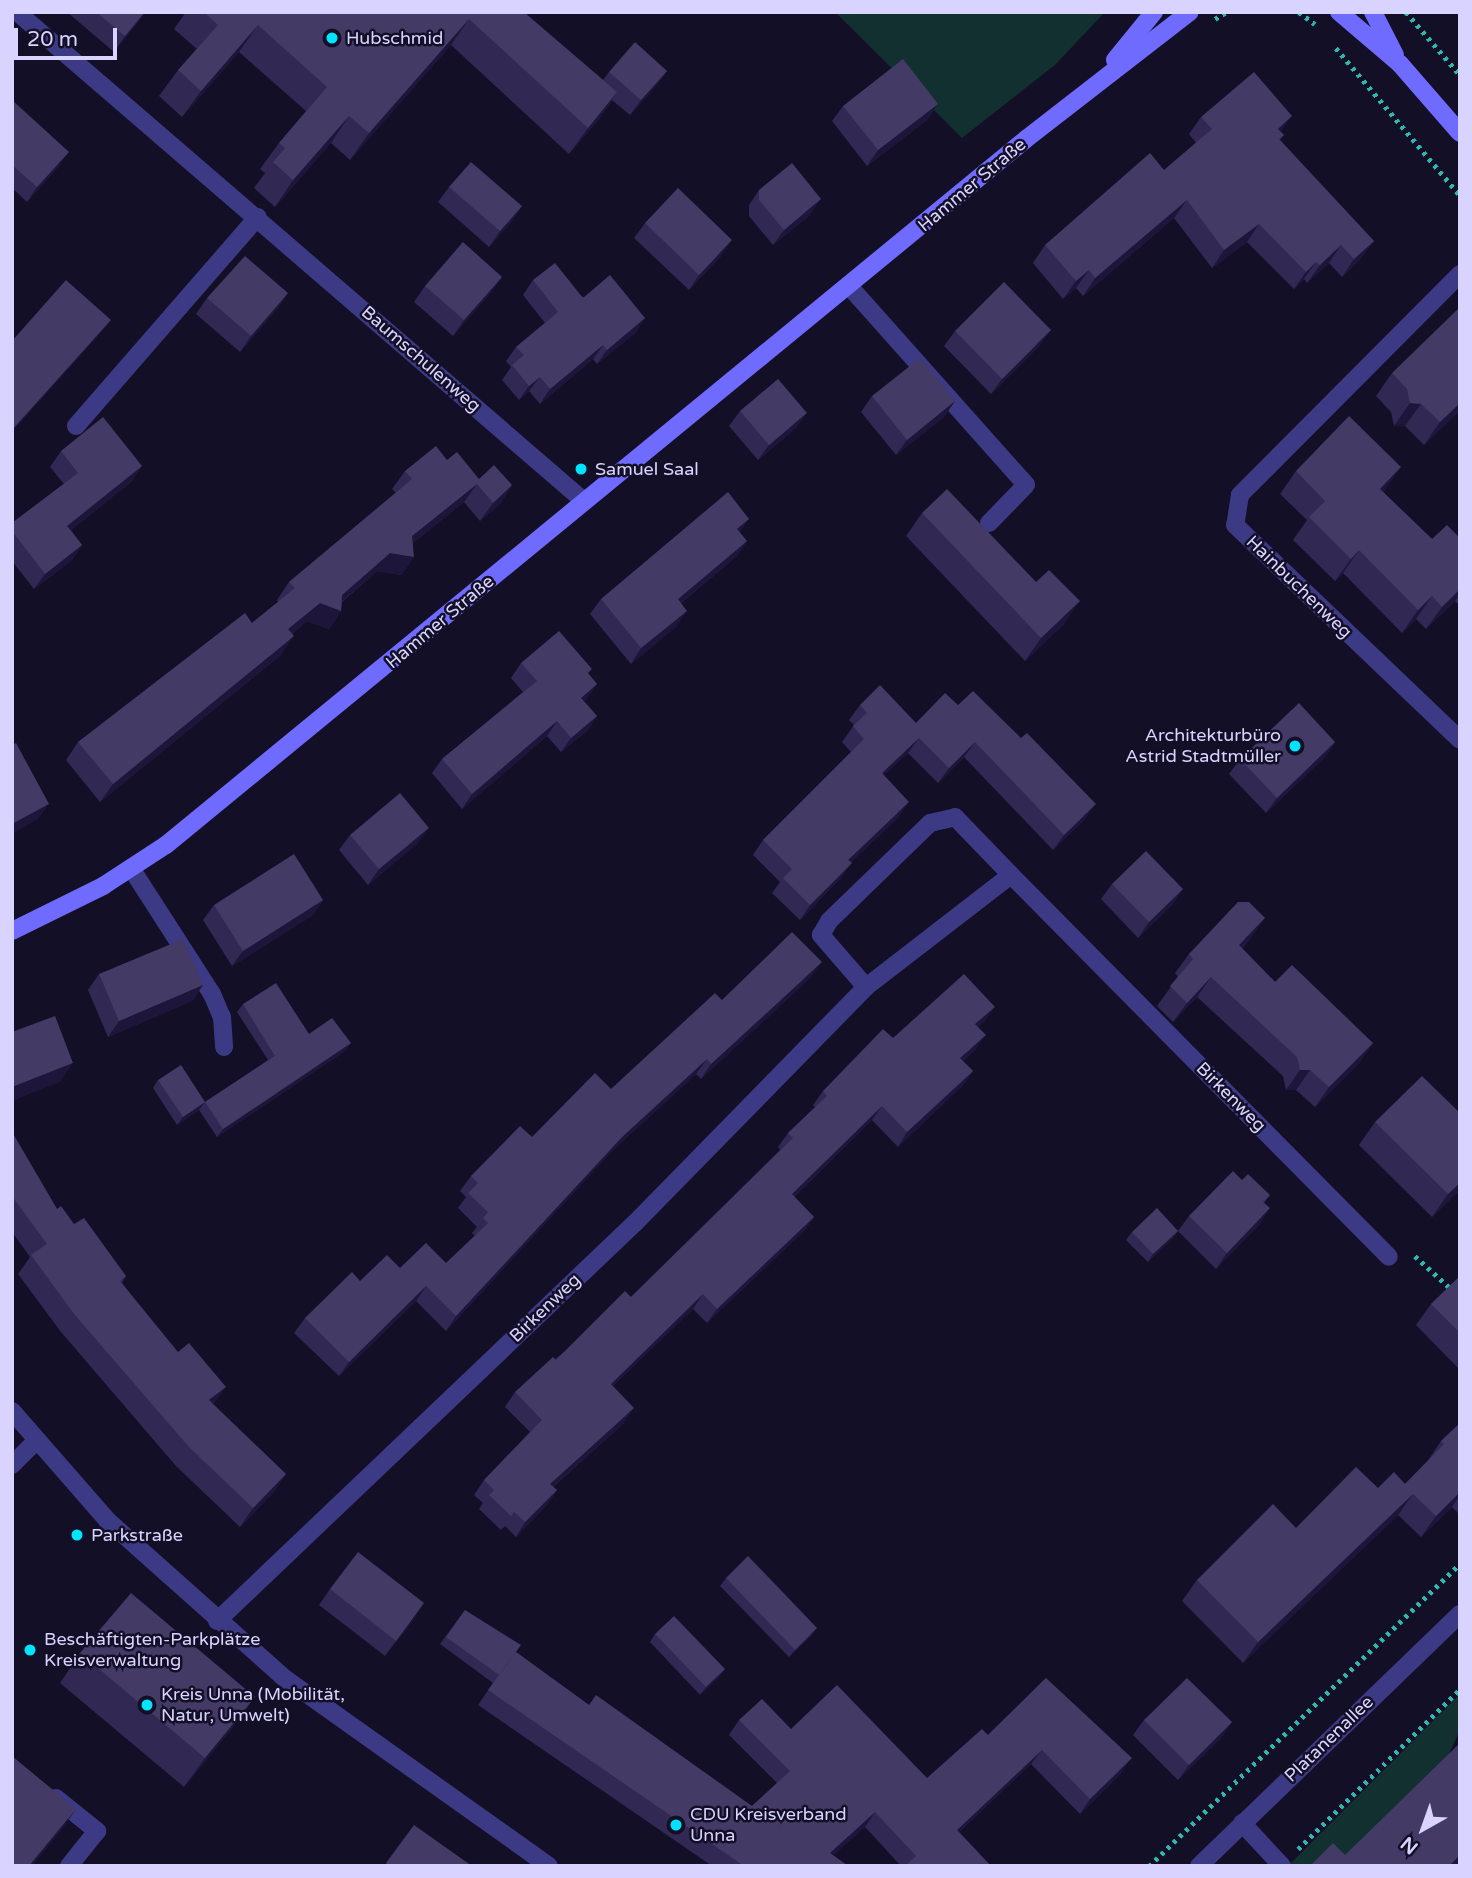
<!DOCTYPE html>
<html>
<head>
<meta charset="utf-8">
<style>
  body { margin:0 }
  #map { position:relative; width:1472px; height:1878px; overflow:hidden; background:#130f26; font-family:"Varela Round",sans-serif }
  div>[style] { position:absolute }
  .green>* { inset:0; background:#12302f }
  .path>* { height:4.5px; margin-top:-2.25px; transform-origin:0; background:repeating-linear-gradient(90deg,#2fb8b0 0 3.5px,transparent 0 8.5px) }
  .lane>* { height:18px; margin:-9px; padding:0 9px; transform-origin:9px; border-radius:9px; background:#3d3a85 }
  .street>* { height:18px; margin:-9px; padding:0 9px; transform-origin:9px; border-radius:9px; background:#3d3a85 }
  .secondary>* { height:18px; margin:-9px; padding:0 9px; transform-origin:9px; border-radius:9px; background:#6f6bff }
  .wall>* { inset:0; background:#312854 }
  .shaded-wall>* { inset:0; background:#1d163a }
  .building>* { inset:0; background:#433a66 }
  .dots>* { width:19px; height:19px; translate:-50% -50%; box-sizing:border-box; border:4px solid #130f26; border-radius:50% }
  span { translate:-50% -50%; white-space:nowrap; text-align:center; line-height:1.15; -webkit-text-stroke:5px #130f26; paint-order:stroke }
  .poi-label { font-size:18px; color:#d9d4ff }
  .left { translate:0 -50%; text-align:left }
  .right { translate:-100% -50%; text-align:right }
  .street-label { font-size:18px; color:#d9d4ff }
  .frame { position:absolute; inset:0; border:14px solid #d9d4ff; pointer-events:none }
  .north { position:absolute; left:1388px; top:1794px; width:70px; height:70px; -webkit-text-stroke:5px #130f26; paint-order:stroke; rotate:220deg; font-size:19px; font-weight:700; line-height:28px; text-align:center; color:#d9d4ff }
  .north::after { content:''; display:block; margin:auto; width:24px; height:32px; background:#d9d4ff; clip-path:polygon(50% 0,100% 100%,50% 72%,0 100%) }
  .scale { position:absolute; left:14px; top:28px; width:103px; height:32px; box-sizing:border-box; border:4px solid #d9d4ff; border-top:0; padding-left:9px; font-size:21px; line-height:24px; white-space:nowrap; color:#d9d4ff; -webkit-text-stroke:5px #130f26; paint-order:stroke }
</style>
</head>
<body>
<div id="map">
  <div class="green">
    <div style="clip-path:polygon(835px 12px,1105px 12px,1055px 65px,962px 138px)"></div>
    <div style="clip-path:polygon(1460px 1694px,1460px 1730px,1441px 1771px,1343px 1866px,1288px 1866px)"></div>
  </div>
  <div class="path">
    <div style="left:1299px;top:12px;width:20px;rotate:37deg"></div>
    <div style="left:1406px;top:12px;width:83px;rotate:49.4deg"></div>
    <div style="left:1215px;top:19px;width:13px;rotate:-32deg"></div>
    <div style="left:1336px;top:48px;width:192px;rotate:49.9deg"></div>
    <div style="left:1415px;top:1256px;width:61px;rotate:42.3deg"></div>
    <div style="left:1298px;top:1849px;width:228px;rotate:-44.6deg"></div>
    <div style="left:1149px;top:1866px;width:434px;rotate:-44.2deg"></div>
  </div>
  <div class="lane">
    <div style="left:17px;top:12px;width:749px;rotate:40.78deg"></div>
    <div style="left:849px;top:286px;width:266px;rotate:48.3deg"></div>
    <div style="left:1026px;top:485px;width:53px;rotate:134.2deg"></div>
    <div style="left:76px;top:426px;width:277px;rotate:-49deg"></div>
    <div style="left:131px;top:868px;width:150px;rotate:57.3deg"></div>
    <div style="left:212px;top:994px;width:25px;rotate:67deg"></div>
    <div style="left:222px;top:1017px;width:30px;rotate:86deg"></div>
    <div style="left:12px;top:1465px;width:34px;rotate:-45deg"></div>
    <div style="left:56px;top:1798px;width:53px;rotate:38.8deg"></div>
    <div style="left:97px;top:1831px;width:45px;rotate:128.7deg"></div>
    <div style="left:1242px;top:1823px;width:59px;rotate:47.1deg"></div>
  </div>
  <div class="street">
    <div style="left:1460px;top:274px;width:312px;rotate:134.9deg"></div>
    <div style="left:1240px;top:495px;width:30px;rotate:99deg"></div>
    <div style="left:1235px;top:525px;width:311px;rotate:43.7deg"></div>
    <div style="left:866px;top:987px;width:69px;rotate:-130.9deg"></div>
    <div style="left:821px;top:935px;width:16px;rotate:-60deg"></div>
    <div style="left:829px;top:921px;width:141px;rotate:-44.1deg"></div>
    <div style="left:930px;top:823px;width:26px;rotate:-13deg"></div>
    <div style="left:955px;top:817px;width:81px;rotate:46deg"></div>
    <div style="left:12px;top:1411px;width:145px;rotate:48.9deg"></div>
    <div style="left:107px;top:1520px;width:236px;rotate:41.7deg"></div>
    <div style="left:283px;top:1677px;width:326px;rotate:35.4deg"></div>
    <div style="left:217px;top:1621px;width:577px;rotate:-43.6deg"></div>
    <div style="left:635px;top:1223px;width:330px;rotate:-45.6deg"></div>
    <div style="left:866px;top:987px;width:183px;rotate:-37.7deg"></div>
    <div style="left:1011px;top:875px;width:537px;rotate:45.3deg"></div>
    <div style="left:1199px;top:1866px;width:363px;rotate:-44deg"></div>
  </div>
  <div class="secondary">
    <div style="left:1339px;top:12px;width:80px;rotate:40.4deg"></div>
    <div style="left:1400px;top:64px;width:91px;rotate:49deg"></div>
    <div style="left:1373px;top:12px;width:48px;rotate:62.9deg"></div>
    <div style="left:1115px;top:60px;width:62px;rotate:-50.9deg"></div>
    <div style="left:12px;top:931px;width:102px;rotate:-26.3deg"></div>
    <div style="left:103px;top:886px;width:75px;rotate:-33.1deg"></div>
    <div style="left:166px;top:845px;width:1113px;rotate:-39.38deg"></div>
    <div style="left:1026px;top:139px;width:207px;rotate:-37.8deg"></div>
  </div>
  <div class="wall">
    <div style="clip-path:polygon(67px 12px,145px 12px,114px 52px)"></div>
    <div style="clip-path:polygon(186px 12px,529px 12px,527px 15px,603px 80px,609px 72px,667px 71px,656px 86px,630px 115px,612px 100px,599px 119px,569px 154px,451px 45px,350px 160px,331px 143px,275px 207px,254px 188px,265px 173px,260px 169px,279px 143px,306px 111px,239px 52px,182px 117px,159px 96px,178px 70px,197px 49px,174px 29px)"></div>
    <div style="clip-path:polygon(12px 100px,59px 166px,27px 202px,12px 188px)"></div>
    <div style="clip-path:polygon(938px 104px,927px 120px,867px 166px,832px 121px,843px 106px)"></div>
    <div style="clip-path:polygon(1201px 117px,1281px 132px,1284px 135px,1280px 140px,1374px 241px,1361px 258px,1342px 277px,1329px 263px,1307px 283px,1304px 279px,1294px 289px,1247px 242px,1212px 268px,1174px 218px,1083px 296px,1076px 288px,1063px 299px,1033px 263px,1045px 245px,1164px 170px,1196px 143px,1189px 134px)"></div>
    <div style="clip-path:polygon(449px 187px,522px 206px,511px 222px,489px 247px,438px 202px)"></div>
    <div style="clip-path:polygon(759px 190px,810px 215px,773px 245px,749px 216px,749px 205px)"></div>
    <div style="clip-path:polygon(645px 223px,721px 256px,689px 290px,634px 238px)"></div>
    <div style="clip-path:polygon(502px 277px,491px 292px,453px 336px,414px 302px,425px 286px)"></div>
    <div style="clip-path:polygon(533px 280px,645px 318px,635px 333px,597px 364px,593px 359px,540px 404px,529px 391px,519px 400px,502px 380px,511px 367px,506px 361px,516px 347px,545px 323px,523px 295px)"></div>
    <div style="clip-path:polygon(288px 293px,277px 309px,240px 352px,196px 314px,207px 298px)"></div>
    <div style="clip-path:polygon(955px 331px,1040px 345px,991px 394px,944px 346px)"></div>
    <div style="clip-path:polygon(1392px 373px,1460px 410px,1424px 445px,1405px 426px,1394px 426px,1391px 412px,1376px 396px)"></div>
    <div style="clip-path:polygon(872px 396px,955px 401px,944px 417px,896px 455px,861px 412px)"></div>
    <div style="clip-path:polygon(740px 411px,796px 428px,758px 460px,729px 426px)"></div>
    <div style="clip-path:polygon(61px 451px,142px 466px,131px 482px,71px 530px,82px 545px,71px 561px,34px 589px,12px 561px,12px 523px,64px 484px,50px 467px)"></div>
    <div style="clip-path:polygon(447px 460px,479px 479px,512px 485px,500px 504px,480px 521px,464px 502px,413px 543px,402px 575px,377px 571px,342px 602px,341px 611px,329px 629px,307px 621px,292px 634px,281px 655px,100px 802px,66px 760px,78px 742px,252px 623px,278px 602px,277px 600px,289px 582px,396px 493px,392px 489px,405px 471px)"></div>
    <div style="clip-path:polygon(1296px 471px,1385px 490px,1383px 492px,1432px 539px,1460px 538px,1460px 606px,1455px 601px,1426px 629px,1416px 619px,1402px 633px,1343px 573px,1335px 581px,1293px 540px,1307px 520px,1280px 494px)"></div>
    <div style="clip-path:polygon(922px 513px,1036px 582px,1064px 624px,1025px 661px,906px 536px)"></div>
    <div style="clip-path:polygon(740px 533px,747px 541px,737px 556px,681px 603px,677px 626px,631px 664px,590px 614px,601px 599px)"></div>
    <div style="clip-path:polygon(521px 663px,588px 674px,597px 684px,584px 701px,597px 716px,587px 731px,561px 752px,547px 736px,462px 809px,432px 773px,442px 759px,523px 692px,511px 678px)"></div>
    <div style="clip-path:polygon(860px 705px,916px 723px,958px 705px,1085px 819px,1053px 850px,964px 757px,938px 783px,908px 753px,884px 775px,899px 817px,851px 862px,841px 878px,800px 920px,772px 893px,780px 882px,753px 855px,763px 840px,851px 752px,842px 742px,854px 725px,849px 720px)"></div>
    <div style="clip-path:polygon(1335px 742px,1325px 757px,1266px 813px,1229px 774px,1240px 759px)"></div>
    <div style="clip-path:polygon(350px 835px,418px 843px,368px 885px,339px 850px)"></div>
    <div style="clip-path:polygon(1112px 884px,1183px 889px,1172px 905px,1138px 938px,1101px 899px)"></div>
    <div style="clip-path:polygon(323px 900px,313px 915px,232px 966px,203px 920px,214px 905px)"></div>
    <div style="clip-path:polygon(1251px 938px,1242px 948px,1275px 982px,1373px 1043px,1359px 1063px,1315px 1107px,1296px 1090px,1286px 1090px,1283px 1076px,1197px 997px,1173px 1022px,1157px 1006px,1178px 977px,1175px 973px,1189px 954px)"></div>
    <div style="clip-path:polygon(99px 974px,203px 985px,192px 1001px,108px 1037px,88px 990px)"></div>
    <div style="clip-path:polygon(811px 977px,701px 1079px,696px 1074px,611px 1152px,446px 1331px,416px 1301px,339px 1376px,294px 1333px,305px 1318px,360px 1281px,400px 1268px,446px 1263px,475px 1236px,472px 1233px,477px 1227px,458px 1208px,466px 1197px,460px 1191px,471px 1176px,611px 1089px,722px 1000px)"></div>
    <div style="clip-path:polygon(243px 1004px,309px 1034px,351px 1043px,345px 1051px,217px 1137px,199px 1110px,177px 1125px,153px 1088px,158px 1080px,205px 1102px,268px 1060px,237px 1012px)"></div>
    <div style="clip-path:polygon(985px 1021px,978px 1027px,976px 1049px,963px 1061px,973px 1071px,963px 1085px,898px 1147px,872px 1120px,794px 1197px,814px 1217px,804px 1231px,707px 1323px,693px 1309px,613px 1386px,624px 1423px,553px 1487px,557px 1490px,547px 1505px,516px 1537px,505px 1526px,501px 1530px,479px 1509px,483px 1503px,474px 1495px,484px 1480px,530px 1432px,505px 1407px,515px 1392px,631px 1297px,780px 1150px,778px 1147px,788px 1133px,815px 1107px,813px 1105px,823px 1091px,893px 1038px)"></div>
    <div style="clip-path:polygon(1375px 1122px,1460px 1190px,1432px 1217px,1359px 1145px)"></div>
    <div style="clip-path:polygon(12px 1132px,57px 1209px,126px 1276px,122px 1283px,213px 1405px,286px 1474px,273px 1493px,240px 1527px,176px 1466px,61px 1332px,18px 1274px,30px 1257px,12px 1232px)"></div>
    <div style="clip-path:polygon(1242px 1180px,1270px 1195px,1264px 1203px,1260px 1224px,1216px 1269px,1178px 1231px,1189px 1216px)"></div>
    <div style="clip-path:polygon(1178px 1231px,1173px 1238px,1148px 1262px,1126px 1240px,1132px 1232px)"></div>
    <div style="clip-path:polygon(1460px 1276px,1460px 1370px,1416px 1325px,1431px 1304px)"></div>
    <div style="clip-path:polygon(1460px 1423px,1460px 1515px,1452px 1507px,1421px 1537px,1398px 1515px,1243px 1663px,1182px 1601px,1197px 1580px,1296px 1528px,1378px 1488px,1405px 1484px,1427px 1462px,1441px 1441px)"></div>
    <div style="clip-path:polygon(726px 1578px,812px 1635px,789px 1657px,720px 1586px)"></div>
    <div style="clip-path:polygon(330px 1589px,414px 1619px,385px 1656px,319px 1605px)"></div>
    <div style="clip-path:polygon(465px 1610px,516px 1652px,589px 1705px,752px 1806px,777px 1783px,729px 1735px,739px 1720px,791px 1729px,927px 1778px,988px 1735px,1046px 1678px,1121px 1773px,1080px 1814px,1031px 1764px,959px 1832px,991px 1866px,901px 1866px,865px 1827px,833px 1855px,848px 1866px,712px 1866px,478px 1705px,493px 1683px,440px 1644px)"></div>
    <div style="clip-path:polygon(655px 1634px,725px 1669px,719px 1677px,700px 1695px,650px 1642px)"></div>
    <div style="clip-path:polygon(80px 1653px,255px 1697px,234px 1726px,184px 1787px,60px 1683px)"></div>
    <div style="clip-path:polygon(1144px 1720px,1232px 1722px,1221px 1738px,1178px 1780px,1133px 1735px)"></div>
  </div>
  <div class="shaded-wall">
    <div style="clip-path:polygon(145px 12px,137px 24px,114px 52px,125px 36px)"></div>
    <div style="clip-path:polygon(469px 19px,451px 45px,350px 160px,369px 133px)"></div>
    <div style="clip-path:polygon(258px 25px,239px 52px,182px 117px,201px 91px)"></div>
    <div style="clip-path:polygon(667px 71px,656px 86px,630px 115px,641px 100px)"></div>
    <div style="clip-path:polygon(617px 92px,599px 119px,569px 154px,588px 128px)"></div>
    <div style="clip-path:polygon(938px 104px,927px 120px,867px 166px,878px 150px)"></div>
    <div style="clip-path:polygon(349px 116px,331px 143px,275px 207px,293px 180px)"></div>
    <div style="clip-path:polygon(1292px 116px,1280px 133px,1278px 129px)"></div>
    <div style="clip-path:polygon(69px 152px,59px 166px,27px 202px,37px 187px)"></div>
    <div style="clip-path:polygon(821px 199px,810px 215px,773px 245px,784px 230px)"></div>
    <div style="clip-path:polygon(1187px 200px,1174px 218px,1083px 296px,1095px 278px)"></div>
    <div style="clip-path:polygon(522px 206px,511px 222px,489px 247px,500px 231px)"></div>
    <div style="clip-path:polygon(1259px 224px,1247px 242px,1212px 268px,1224px 250px)"></div>
    <div style="clip-path:polygon(732px 240px,721px 256px,689px 290px,699px 275px)"></div>
    <div style="clip-path:polygon(1374px 241px,1361px 258px,1342px 277px,1354px 259px)"></div>
    <div style="clip-path:polygon(1341px 245px,1329px 263px,1307px 283px,1320px 265px)"></div>
    <div style="clip-path:polygon(1316px 262px,1304px 279px,1294px 289px,1306px 272px)"></div>
    <div style="clip-path:polygon(1089px 270px,1076px 288px,1063px 299px,1076px 281px)"></div>
    <div style="clip-path:polygon(502px 277px,491px 292px,453px 336px,464px 320px)"></div>
    <div style="clip-path:polygon(288px 293px,277px 309px,240px 352px,251px 336px)"></div>
    <div style="clip-path:polygon(645px 318px,635px 333px,597px 364px,607px 350px)"></div>
    <div style="clip-path:polygon(111px 320px,105px 328px,12px 432px,12px 430px)"></div>
    <div style="clip-path:polygon(1051px 330px,1040px 345px,991px 394px,1002px 379px)"></div>
    <div style="clip-path:polygon(603px 345px,593px 359px,540px 404px,550px 389px)"></div>
    <div style="clip-path:polygon(540px 377px,529px 391px,519px 400px,529px 386px)"></div>
    <div style="clip-path:polygon(955px 401px,944px 417px,896px 455px,907px 440px)"></div>
    <div style="clip-path:polygon(1410px 403px,1421px 404px,1405px 426px,1394px 426px)"></div>
    <div style="clip-path:polygon(1460px 403px,1460px 410px,1424px 445px,1440px 422px)"></div>
    <div style="clip-path:polygon(807px 413px,796px 428px,758px 460px,769px 445px)"></div>
    <div style="clip-path:polygon(142px 466px,131px 482px,57px 541px,67px 526px)"></div>
    <div style="clip-path:polygon(1401px 467px,1385px 490px,1364px 511px,1380px 489px)"></div>
    <div style="clip-path:polygon(477px 484px,464px 502px,399px 554px,412px 536px)"></div>
    <div style="clip-path:polygon(512px 485px,500px 504px,480px 521px,493px 503px)"></div>
    <div style="clip-path:polygon(749px 519px,739px 534px,737px 529px)"></div>
    <div style="clip-path:polygon(747px 541px,737px 556px,667px 614px,678px 599px)"></div>
    <div style="clip-path:polygon(82px 545px,71px 561px,34px 589px,45px 574px)"></div>
    <div style="clip-path:polygon(1359px 550px,1343px 573px,1335px 581px,1351px 559px)"></div>
    <div style="clip-path:polygon(390px 553px,414px 557px,402px 575px,377px 571px,334px 608px,341px 611px,329px 629px,307px 621px,275px 648px,288px 629px,320px 603px,342px 595px)"></div>
    <div style="clip-path:polygon(1460px 589px,1460px 594px,1455px 601px,1426px 629px,1442px 607px)"></div>
    <div style="clip-path:polygon(1432px 596px,1416px 619px,1402px 633px,1418px 610px)"></div>
    <div style="clip-path:polygon(1080px 601px,1064px 624px,1025px 661px,1041px 638px)"></div>
    <div style="clip-path:polygon(687px 611px,677px 626px,631px 664px,641px 648px)"></div>
    <div style="clip-path:polygon(294px 636px,281px 655px,100px 802px,113px 784px)"></div>
    <div style="clip-path:polygon(597px 684px,587px 699px,571px 712px,581px 698px)"></div>
    <div style="clip-path:polygon(597px 716px,587px 731px,561px 752px,571px 738px)"></div>
    <div style="clip-path:polygon(557px 721px,547px 736px,462px 809px,472px 794px)"></div>
    <div style="clip-path:polygon(919px 738px,908px 753px,871px 788px,882px 773px)"></div>
    <div style="clip-path:polygon(975px 742px,964px 757px,938px 783px,949px 768px)"></div>
    <div style="clip-path:polygon(1335px 742px,1325px 757px,1266px 813px,1277px 798px)"></div>
    <div style="clip-path:polygon(909px 802px,899px 817px,838px 875px,848px 860px)"></div>
    <div style="clip-path:polygon(49px 804px,38px 819px,12px 834px,12px 824px)"></div>
    <div style="clip-path:polygon(1096px 804px,1085px 819px,1053px 850px,1064px 835px)"></div>
    <div style="clip-path:polygon(429px 828px,418px 843px,368px 885px,379px 869px)"></div>
    <div style="clip-path:polygon(852px 863px,841px 878px,800px 920px,810px 905px)"></div>
    <div style="clip-path:polygon(1183px 889px,1172px 905px,1138px 938px,1149px 922px)"></div>
    <div style="clip-path:polygon(323px 900px,313px 915px,232px 966px,243px 951px)"></div>
    <div style="clip-path:polygon(1265px 918px,1251px 938px,1225px 964px,1239px 945px)"></div>
    <div style="clip-path:polygon(822px 962px,811px 977px,701px 1079px,711px 1064px)"></div>
    <div style="clip-path:polygon(1211px 977px,1197px 997px,1173px 1022px,1187px 1003px)"></div>
    <div style="clip-path:polygon(203px 985px,192px 1001px,108px 1037px,119px 1021px)"></div>
    <div style="clip-path:polygon(995px 1007px,985px 1021px,965px 1038px,975px 1024px)"></div>
    <div style="clip-path:polygon(986px 1035px,976px 1049px,950px 1072px,960px 1058px)"></div>
    <div style="clip-path:polygon(351px 1043px,345px 1051px,217px 1137px,223px 1129px)"></div>
    <div style="clip-path:polygon(1373px 1043px,1359px 1063px,1315px 1107px,1329px 1087px)"></div>
    <div style="clip-path:polygon(707px 1059px,696px 1074px,611px 1152px,446px 1331px,456px 1316px,622px 1137px)"></div>
    <div style="clip-path:polygon(73px 1063px,60px 1082px,12px 1101px,12px 1087px)"></div>
    <div style="clip-path:polygon(1300px 1070px,1310px 1070px,1296px 1090px,1286px 1090px)"></div>
    <div style="clip-path:polygon(973px 1071px,963px 1085px,898px 1147px,907px 1132px)"></div>
    <div style="clip-path:polygon(205px 1102px,199px 1110px,177px 1125px,183px 1117px)"></div>
    <div style="clip-path:polygon(882px 1106px,872px 1120px,782px 1208px,792px 1194px)"></div>
    <div style="clip-path:polygon(1460px 1183px,1460px 1190px,1432px 1217px,1448px 1194px)"></div>
    <div style="clip-path:polygon(1270px 1208px,1260px 1224px,1216px 1269px,1227px 1253px)"></div>
    <div style="clip-path:polygon(814px 1217px,804px 1231px,707px 1323px,717px 1309px)"></div>
    <div style="clip-path:polygon(1178px 1231px,1173px 1238px,1148px 1262px,1153px 1254px)"></div>
    <div style="clip-path:polygon(426px 1286px,416px 1301px,339px 1376px,349px 1362px)"></div>
    <div style="clip-path:polygon(703px 1294px,693px 1309px,601px 1398px,611px 1384px)"></div>
    <div style="clip-path:polygon(226px 1387px,213px 1405px,209px 1400px)"></div>
    <div style="clip-path:polygon(634px 1408px,624px 1423px,540px 1498px,550px 1484px)"></div>
    <div style="clip-path:polygon(286px 1474px,273px 1493px,240px 1527px,253px 1508px)"></div>
    <div style="clip-path:polygon(557px 1490px,547px 1505px,516px 1537px,525px 1522px)"></div>
    <div style="clip-path:polygon(1460px 1492px,1460px 1495px,1452px 1507px,1421px 1537px,1436px 1516px)"></div>
    <div style="clip-path:polygon(1413px 1494px,1398px 1515px,1243px 1663px,1258px 1642px)"></div>
    <div style="clip-path:polygon(424px 1603px,414px 1619px,385px 1656px,396px 1641px)"></div>
    <div style="clip-path:polygon(817px 1628px,812px 1635px,789px 1657px,795px 1650px)"></div>
    <div style="clip-path:polygon(725px 1669px,719px 1677px,700px 1695px,706px 1687px)"></div>
    <div style="clip-path:polygon(255px 1697px,234px 1726px,184px 1787px,205px 1758px)"></div>
    <div style="clip-path:polygon(1232px 1722px,1221px 1738px,1178px 1780px,1189px 1765px)"></div>
    <div style="clip-path:polygon(1042px 1750px,1031px 1764px,946px 1844px,957px 1830px)"></div>
    <div style="clip-path:polygon(1132px 1758px,1121px 1773px,1080px 1814px,1090px 1799px)"></div>
    <div style="clip-path:polygon(76px 1809px,60px 1832px,32px 1866px,29px 1866px)"></div>
    <div style="clip-path:polygon(875px 1812px,865px 1827px,822px 1866px,830px 1853px)"></div>
    <div style="clip-path:polygon(1460px 1855px,1460px 1865px,1459px 1866px,1449px 1866px)"></div>
  </div>
  <div class="building">
    <div style="clip-path:polygon(96px 12px,145px 12px,125px 36px)"></div>
    <div style="clip-path:polygon(204px 12px,525px 12px,525px 13px,617px 92px,588px 128px,469px 19px,369px 133px,349px 116px,293px 180px,273px 162px,285px 148px,279px 143px,327px 87px,258px 25px,201px 91px,178px 70px,218px 25px)"></div>
    <div style="clip-path:polygon(635px 42px,667px 71px,641px 100px,609px 72px)"></div>
    <div style="clip-path:polygon(903px 59px,938px 104px,878px 150px,843px 106px)"></div>
    <div style="clip-path:polygon(1254px 72px,1292px 116px,1278px 129px,1284px 135px,1279px 139px,1374px 241px,1354px 259px,1341px 245px,1320px 265px,1316px 262px,1306px 272px,1259px 224px,1224px 250px,1187px 200px,1095px 278px,1089px 270px,1076px 281px,1045px 245px,1150px 153px,1164px 170px,1212px 129px,1201px 117px)"></div>
    <div style="clip-path:polygon(12px 100px,69px 152px,37px 187px,12px 165px)"></div>
    <div style="clip-path:polygon(471px 162px,522px 206px,500px 231px,449px 187px)"></div>
    <div style="clip-path:polygon(792px 163px,821px 199px,784px 230px,759px 200px,759px 190px)"></div>
    <div style="clip-path:polygon(678px 188px,732px 240px,699px 275px,645px 223px)"></div>
    <div style="clip-path:polygon(463px 242px,502px 277px,464px 320px,425px 286px)"></div>
    <div style="clip-path:polygon(245px 256px,288px 293px,251px 336px,207px 298px)"></div>
    <div style="clip-path:polygon(555px 263px,583px 298px,610px 275px,645px 318px,607px 350px,603px 345px,550px 389px,540px 377px,529px 386px,512px 365px,524px 355px,516px 347px,558px 312px,533px 280px)"></div>
    <div style="clip-path:polygon(66px 280px,111px 320px,12px 430px,12px 341px)"></div>
    <div style="clip-path:polygon(1004px 282px,1051px 330px,1002px 379px,955px 331px)"></div>
    <div style="clip-path:polygon(1460px 307px,1460px 403px,1440px 422px,1421px 404px,1410px 403px,1407px 389px,1392px 373px)"></div>
    <div style="clip-path:polygon(920px 358px,955px 401px,907px 440px,872px 396px)"></div>
    <div style="clip-path:polygon(778px 379px,807px 413px,769px 445px,740px 411px)"></div>
    <div style="clip-path:polygon(1349px 416px,1401px 467px,1380px 489px,1432px 539px,1447px 525px,1460px 538px,1460px 589px,1442px 607px,1432px 596px,1418px 610px,1359px 550px,1351px 559px,1309px 517px,1325px 501px,1296px 471px)"></div>
    <div style="clip-path:polygon(103px 417px,142px 466px,67px 526px,82px 545px,45px 574px,12px 531px,12px 523px,78px 473px,61px 451px)"></div>
    <div style="clip-path:polygon(436px 446px,447px 460px,457px 452px,479px 479px,494px 465px,512px 485px,493px 503px,477px 484px,412px 536px,414px 557px,390px 553px,342px 595px,341px 611px,320px 603px,288px 629px,294px 636px,113px 784px,78px 742px,245px 613px,252px 623px,295px 588px,289px 582px,412px 479px,405px 471px)"></div>
    <div style="clip-path:polygon(947px 489px,1036px 582px,1049px 570px,1080px 601px,1041px 638px,922px 513px)"></div>
    <div style="clip-path:polygon(728px 492px,749px 519px,737px 529px,747px 541px,678px 599px,687px 611px,641px 648px,601px 599px)"></div>
    <div style="clip-path:polygon(559px 631px,592px 669px,588px 673px,597px 684px,581px 698px,597px 716px,571px 738px,557px 721px,472px 794px,442px 759px,537px 681px,521px 663px)"></div>
    <div style="clip-path:polygon(880px 685px,916px 723px,945px 693px,958px 705px,973px 691px,1021px 738px,1027px 733px,1096px 804px,1064px 835px,975px 742px,949px 768px,919px 738px,882px 773px,909px 802px,848px 860px,852px 863px,810px 905px,783px 878px,792px 869px,763px 840px,864px 739px,853px 726px,867px 713px,860px 705px)"></div>
    <div style="clip-path:polygon(1299px 703px,1335px 742px,1277px 798px,1240px 759px)"></div>
    <div style="clip-path:polygon(16px 743px,49px 804px,12px 824px,12px 745px)"></div>
    <div style="clip-path:polygon(400px 793px,429px 828px,379px 869px,350px 835px)"></div>
    <div style="clip-path:polygon(1146px 851px,1183px 889px,1149px 922px,1112px 884px)"></div>
    <div style="clip-path:polygon(294px 854px,323px 900px,243px 951px,214px 905px)"></div>
    <div style="clip-path:polygon(1238px 902px,1249px 902px,1265px 918px,1239px 945px,1275px 982px,1292px 965px,1373px 1043px,1329px 1087px,1310px 1070px,1300px 1070px,1297px 1057px,1211px 977px,1187px 1003px,1170px 986px,1193px 959px,1189px 954px)"></div>
    <div style="clip-path:polygon(792px 932px,822px 962px,711px 1064px,707px 1059px,622px 1137px,456px 1316px,426px 1286px,349px 1362px,305px 1318px,352px 1272px,360px 1281px,387px 1255px,400px 1268px,426px 1243px,446px 1263px,488px 1223px,483px 1218px,488px 1212px,468px 1193px,478px 1183px,471px 1176px,520px 1126px,532px 1137px,595px 1073px,611px 1089px,715px 993px,722px 1000px)"></div>
    <div style="clip-path:polygon(183px 939px,203px 985px,119px 1021px,99px 974px)"></div>
    <div style="clip-path:polygon(964px 974px,995px 1007px,975px 1024px,986px 1035px,960px 1058px,973px 1071px,907px 1132px,882px 1106px,792px 1194px,814px 1217px,717px 1309px,703px 1294px,611px 1384px,634px 1408px,550px 1484px,557px 1490px,525px 1522px,514px 1512px,511px 1516px,489px 1495px,494px 1490px,484px 1480px,542px 1420px,515px 1392px,553px 1357px,556px 1360px,625px 1291px,631px 1297px,793px 1138px,788px 1133px,827px 1096px,823px 1091px,883px 1029px,893px 1038px)"></div>
    <div style="clip-path:polygon(276px 983px,309px 1034px,332px 1018px,351px 1043px,223px 1129px,205px 1102px,275px 1056px,243px 1004px)"></div>
    <div style="clip-path:polygon(55px 1016px,73px 1063px,12px 1087px,12px 1032px)"></div>
    <div style="clip-path:polygon(181px 1065px,205px 1102px,183px 1117px,158px 1080px)"></div>
    <div style="clip-path:polygon(1422px 1076px,1460px 1113px,1460px 1183px,1448px 1194px,1375px 1122px)"></div>
    <div style="clip-path:polygon(12px 1132px,57px 1209px,61px 1206px,74px 1224px,84px 1218px,126px 1276px,120px 1281px,178px 1352px,189px 1343px,226px 1387px,209px 1400px,286px 1474px,253px 1508px,189px 1447px,74px 1314px,31px 1255px,47px 1244px,12px 1196px)"></div>
    <div style="clip-path:polygon(1233px 1171px,1242px 1180px,1248px 1174px,1270px 1195px,1263px 1202px,1270px 1208px,1227px 1253px,1189px 1216px)"></div>
    <div style="clip-path:polygon(1157px 1208px,1178px 1231px,1153px 1254px,1132px 1232px)"></div>
    <div style="clip-path:polygon(1460px 1276px,1460px 1333px,1431px 1304px)"></div>
    <div style="clip-path:polygon(1460px 1423px,1460px 1492px,1436px 1516px,1413px 1494px,1258px 1642px,1197px 1580px,1273px 1504px,1296px 1528px,1356px 1467px,1378px 1488px,1394px 1472px,1405px 1484px,1444px 1444px,1441px 1441px)"></div>
    <div style="clip-path:polygon(358px 1552px,424px 1603px,396px 1641px,330px 1589px)"></div>
    <div style="clip-path:polygon(748px 1556px,817px 1628px,795px 1650px,726px 1578px)"></div>
    <div style="clip-path:polygon(131px 1593px,255px 1697px,205px 1758px,80px 1653px)"></div>
    <div style="clip-path:polygon(465px 1610px,521px 1645px,499px 1675px,446px 1637px)"></div>
    <div style="clip-path:polygon(674px 1616px,725px 1669px,706px 1687px,655px 1634px)"></div>
    <div style="clip-path:polygon(516px 1652px,589px 1705px,596px 1695px,752px 1806px,790px 1771px,739px 1720px,762px 1699px,791px 1729px,837px 1685px,927px 1778px,982px 1729px,988px 1735px,1046px 1678px,1132px 1758px,1090px 1799px,1042px 1750px,957px 1830px,991px 1866px,905px 1866px,916px 1856px,875px 1812px,830px 1853px,848px 1866px,744px 1866px,488px 1690px)"></div>
    <div style="clip-path:polygon(1187px 1678px,1232px 1722px,1189px 1765px,1144px 1720px)"></div>
    <div style="clip-path:polygon(1460px 1743px,1460px 1855px,1449px 1866px,1310px 1866px,1333px 1843px,1345px 1855px)"></div>
    <div style="clip-path:polygon(12px 1756px,76px 1809px,29px 1866px,12px 1866px)"></div>
    <div style="clip-path:polygon(414px 1825px,472px 1866px,389px 1866px,386px 1863px)"></div>
  </div>
  <div class="dots">
    <div style="left:332px;top:38px;background:#00e5ff"></div>
    <div style="left:581px;top:469px;background:#00e5ff"></div>
    <div style="left:1295px;top:746px;background:#00e5ff"></div>
    <div style="left:77px;top:1535px;background:#00e5ff"></div>
    <div style="left:30px;top:1650px;background:#00e5ff"></div>
    <div style="left:147px;top:1705px;background:#00e5ff"></div>
    <div style="left:676px;top:1825px;background:#00e5ff"></div>
  </div>
  <div class="poi-label">
    <span class="left" style="left:346px;top:38px">Hubschmid</span>
    <span class="left" style="left:595px;top:469px">Samuel Saal</span>
    <span class="right" style="left:1281px;top:746px">Architekturbüro<br>Astrid Stadtmüller</span>
    <span class="left" style="left:91px;top:1535px">Parkstraße</span>
    <span class="left" style="left:44px;top:1650px">Beschäftigten-Parkplätze<br>Kreisverwaltung</span>
    <span class="left" style="left:161px;top:1705px">Kreis Unna (Mobilität,<br>Natur, Umwelt)</span>
    <span class="left" style="left:690px;top:1825px">CDU Kreisverband<br>Unna</span>
  </div>
  <div class="street-label">
    <span style="left:972px;top:185px;rotate:-40deg">Hammer Straße</span>
    <span style="left:421px;top:359px;rotate:41deg">Baumschulenweg</span>
    <span style="left:1299px;top:587px;rotate:44deg">Hainbuchenweg</span>
    <span style="left:440px;top:622px;rotate:-40deg">Hammer Straße</span>
    <span style="left:1231px;top:1097px;rotate:45deg">Birkenweg</span>
    <span style="left:545px;top:1308px;rotate:-44deg">Birkenweg</span>
    <span style="left:1329px;top:1739px;rotate:-44deg">Platanenallee</span>
  </div>
  <div class="frame"></div>
  <div class="north">N</div>
  <div class="scale">20 m</div>
</div>
</body>
</html>
